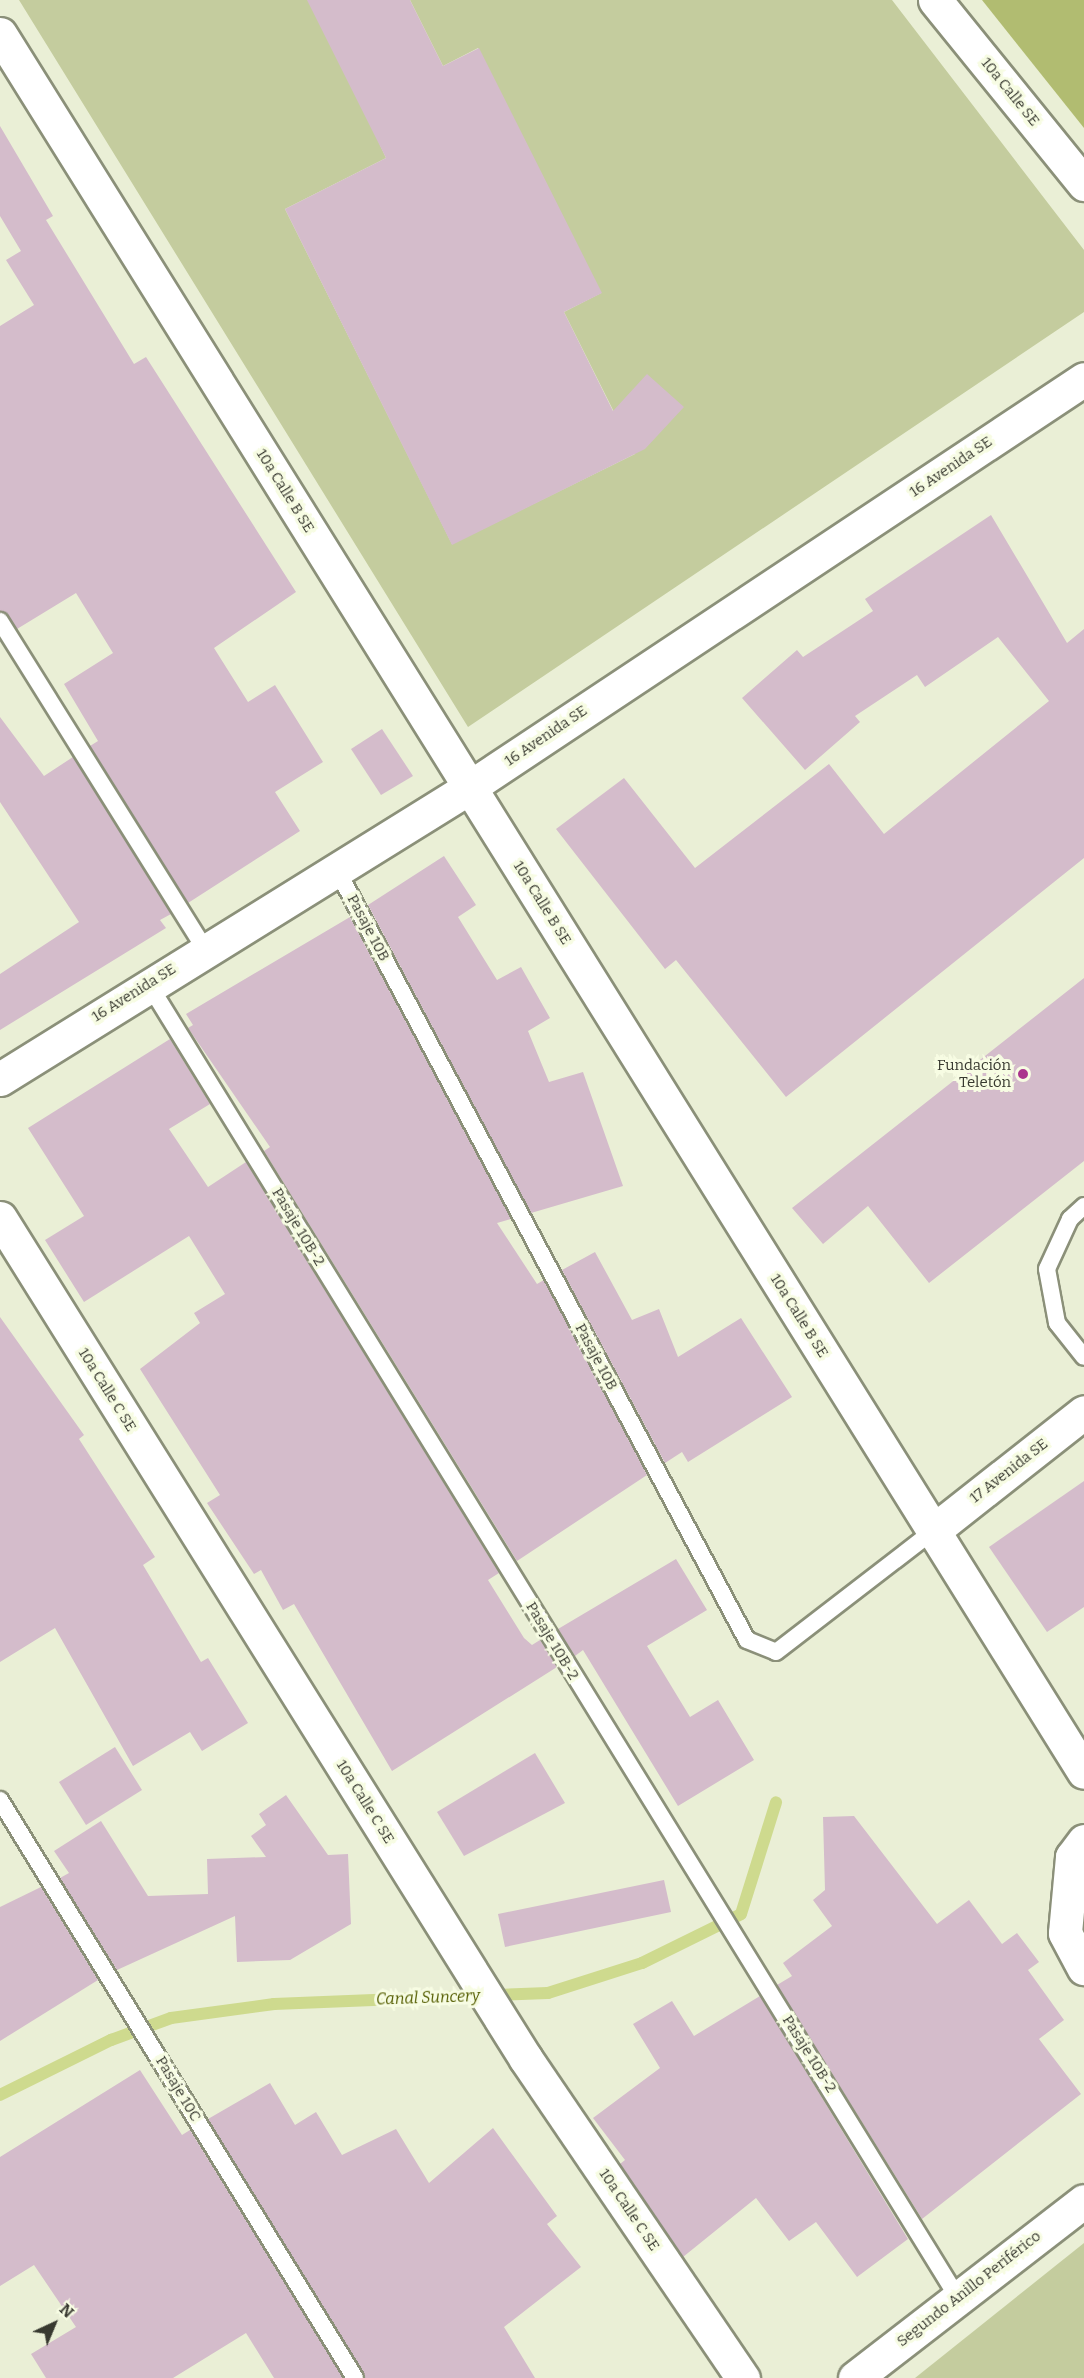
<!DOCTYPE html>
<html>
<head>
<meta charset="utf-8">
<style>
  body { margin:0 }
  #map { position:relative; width:1084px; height:2378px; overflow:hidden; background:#eaefd6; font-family:Bitter,serif }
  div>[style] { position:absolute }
  .green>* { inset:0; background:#c4cc9e }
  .forest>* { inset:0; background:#b1bc71 }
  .stream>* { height:12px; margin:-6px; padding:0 6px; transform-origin:6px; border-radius:6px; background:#ceda8e }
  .building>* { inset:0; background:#d4bccb }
  .roads { filter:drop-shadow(2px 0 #8b9079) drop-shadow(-2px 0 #8b9079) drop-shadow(0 2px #8b9079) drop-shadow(0 -2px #8b9079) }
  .service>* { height:16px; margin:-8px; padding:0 8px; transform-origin:8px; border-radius:8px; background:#fff }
  .minor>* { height:33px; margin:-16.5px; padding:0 16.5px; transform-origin:16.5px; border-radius:16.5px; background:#fff }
  .tertiary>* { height:33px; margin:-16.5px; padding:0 16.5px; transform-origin:16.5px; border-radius:16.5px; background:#fff }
  .primary>* { height:33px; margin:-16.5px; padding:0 16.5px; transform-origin:16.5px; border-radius:16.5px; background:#fff }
  .dots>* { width:16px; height:16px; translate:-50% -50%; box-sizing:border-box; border:3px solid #f7fce3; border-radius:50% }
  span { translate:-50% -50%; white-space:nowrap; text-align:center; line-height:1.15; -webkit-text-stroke:6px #f7fce3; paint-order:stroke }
  .street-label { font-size:15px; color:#383930 }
  .poi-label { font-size:15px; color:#383930 }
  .right { translate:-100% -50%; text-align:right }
  .water-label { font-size:16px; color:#555e02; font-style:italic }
  .north { position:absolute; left:24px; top:2294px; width:60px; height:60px; -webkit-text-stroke:4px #f7fce3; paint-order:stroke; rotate:44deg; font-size:16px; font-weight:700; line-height:24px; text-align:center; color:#383930 }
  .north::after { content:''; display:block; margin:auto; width:21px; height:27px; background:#383930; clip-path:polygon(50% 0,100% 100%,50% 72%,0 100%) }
</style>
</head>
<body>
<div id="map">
  <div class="green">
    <div style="clip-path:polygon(19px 0,315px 0,386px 158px,285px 209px,452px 544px,635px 454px,564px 312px,601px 293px,478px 48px,443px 66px,410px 0,892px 0,1084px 250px,1084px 312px,468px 727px)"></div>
    <div style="clip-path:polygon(1084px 2243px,1084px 2378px,915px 2378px)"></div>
  </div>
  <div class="forest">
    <div style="clip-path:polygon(982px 0,1084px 0,1084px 128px)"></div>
  </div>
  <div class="stream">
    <div style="left:0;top:2095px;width:124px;rotate:-26.4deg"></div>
    <div style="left:111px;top:2040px;width:64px;rotate:-20.1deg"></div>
    <div style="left:171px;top:2018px;width:104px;rotate:-7.7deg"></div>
    <div style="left:274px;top:2004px;width:274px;rotate:-2.3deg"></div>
    <div style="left:548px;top:1993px;width:99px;rotate:-17.7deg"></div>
    <div style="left:642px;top:1963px;width:110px;rotate:-26.3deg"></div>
    <div style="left:741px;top:1914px;width:117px;rotate:-72.6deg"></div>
  </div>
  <div class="building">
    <div style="clip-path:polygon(307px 0,410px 0,443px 66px,479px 48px,602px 293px,564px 312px,613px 411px,647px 374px,684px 407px,645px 449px,452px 545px,285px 209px,386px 158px)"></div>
    <div style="clip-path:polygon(0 126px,53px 216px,46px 220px,134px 364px,146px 357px,296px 592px,214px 648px,248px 702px,275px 685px,323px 762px,275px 792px,300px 831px,188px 903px,90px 746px,98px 741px,64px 684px,113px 653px,76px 593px,17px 629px,0 611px,0 326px,34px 305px,6px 260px,21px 251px,0 216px)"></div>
    <div style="clip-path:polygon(991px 515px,1067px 643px,1084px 629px,1084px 858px,786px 1097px,676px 960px,665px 969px,556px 829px,624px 778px,695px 868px,829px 764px,884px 834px,1049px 701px,998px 637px,925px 687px,917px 675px,855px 716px,860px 722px,805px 770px,742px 698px,797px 650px,803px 657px,873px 611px,865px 599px)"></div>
    <div style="clip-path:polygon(0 717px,44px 776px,73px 757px,171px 914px,160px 920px,166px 928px,0 1030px,0 974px,79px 922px,0 802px)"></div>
    <div style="clip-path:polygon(382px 729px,413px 776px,381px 795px,351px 749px)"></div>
    <div style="clip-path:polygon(444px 856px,476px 905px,458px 917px,497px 980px,521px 967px,550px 1018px,528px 1031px,549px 1082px,583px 1072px,623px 1186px,531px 1213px,368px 905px)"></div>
    <div style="clip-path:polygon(350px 917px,511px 1219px,497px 1223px,537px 1284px,544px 1280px,647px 1475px,517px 1561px,264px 1151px,270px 1147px,188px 1028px,193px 1025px,186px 1014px)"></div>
    <div style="clip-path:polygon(1084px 978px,1084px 1161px,929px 1283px,868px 1206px,823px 1244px,792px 1208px)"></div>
    <div style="clip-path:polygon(170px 1039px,210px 1104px,169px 1129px,208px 1187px,246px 1162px,499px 1573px,488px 1580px,524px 1638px,532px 1645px,540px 1640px,557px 1667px,392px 1771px,294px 1604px,283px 1610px,261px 1570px,254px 1574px,207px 1503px,220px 1495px,140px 1369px,200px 1323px,194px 1313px,225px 1294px,189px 1236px,84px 1302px,45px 1240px,84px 1216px,28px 1128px)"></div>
    <div style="clip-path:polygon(595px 1252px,632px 1320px,659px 1309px,678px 1357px,741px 1318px,792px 1397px,688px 1462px,682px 1452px,665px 1463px,562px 1270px)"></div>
    <div style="clip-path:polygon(0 1317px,84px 1435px,79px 1439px,155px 1557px,143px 1565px,201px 1662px,208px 1658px,248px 1723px,202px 1751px,190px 1732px,133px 1766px,55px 1628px,0 1662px)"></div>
    <div style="clip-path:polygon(1084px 1481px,1084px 1607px,1047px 1632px,989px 1547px)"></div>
    <div style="clip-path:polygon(676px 1559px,707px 1610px,647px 1646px,690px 1717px,718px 1700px,754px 1760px,678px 1806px,583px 1650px,575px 1656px,558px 1629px)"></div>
    <div style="clip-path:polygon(115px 1747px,142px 1790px,86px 1825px,59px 1782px)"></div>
    <div style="clip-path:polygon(535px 1753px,565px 1803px,464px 1856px,437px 1812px)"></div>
    <div style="clip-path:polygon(286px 1795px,328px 1855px,348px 1854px,351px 1924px,290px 1960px,237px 1962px,235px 1916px,117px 1970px,60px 1878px,69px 1873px,54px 1851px,101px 1821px,148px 1896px,208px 1894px,207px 1859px,266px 1857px,251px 1836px,266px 1825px,259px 1814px)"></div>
    <div style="clip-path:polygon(854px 1816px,937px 1924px,969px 1900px,1002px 1944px,1017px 1933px,1039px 1962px,1028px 1970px,1064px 2020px,1039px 2039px,1081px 2094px,922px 2219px,777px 1985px,792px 1976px,783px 1963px,832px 1926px,813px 1900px,825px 1890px,823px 1817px)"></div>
    <div style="clip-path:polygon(664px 1880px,671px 1912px,505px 1947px,498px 1914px)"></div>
    <div style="clip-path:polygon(41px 1887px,98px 1980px,0 2041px,0 1907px)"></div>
    <div style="clip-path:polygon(760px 1996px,908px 2239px,857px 2277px,816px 2222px,789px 2241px,756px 2198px,683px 2257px,620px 2164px,625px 2160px,593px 2118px,660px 2068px,633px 2024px,672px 2001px,694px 2036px)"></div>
    <div style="clip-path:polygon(140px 2070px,182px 2135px,190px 2130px,343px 2378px,274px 2378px,246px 2333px,173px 2378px,46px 2378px,31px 2354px,76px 2327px,34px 2265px,0 2286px,0 2157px)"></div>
    <div style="clip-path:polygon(270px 2083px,295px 2125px,316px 2112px,342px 2155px,396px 2129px,429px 2183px,493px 2128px,557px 2216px,547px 2224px,581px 2267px,504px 2327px,535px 2378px,365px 2378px,208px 2119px)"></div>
  </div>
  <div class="roads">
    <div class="service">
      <div style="left:0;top:621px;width:387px;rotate:58deg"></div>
      <div style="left:337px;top:870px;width:872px;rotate:61.97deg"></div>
      <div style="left:747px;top:1640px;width:31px;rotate:22deg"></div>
      <div style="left:776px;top:1652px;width:198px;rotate:-37.6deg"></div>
      <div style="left:148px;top:983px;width:1544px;rotate:58.37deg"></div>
      <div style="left:1084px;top:1206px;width:19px;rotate:137deg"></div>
      <div style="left:1070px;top:1219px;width:55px;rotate:114.7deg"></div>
      <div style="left:1047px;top:1269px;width:55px;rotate:79.5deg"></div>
      <div style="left:1057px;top:1323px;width:43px;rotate:51.5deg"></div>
      <div style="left:0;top:1800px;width:678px;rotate:58.44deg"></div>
    </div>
    <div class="minor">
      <div style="left:935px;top:0;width:237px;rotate:51deg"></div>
      <div style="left:0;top:34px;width:2048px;rotate:58.05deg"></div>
      <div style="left:0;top:1079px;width:553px;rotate:-31.85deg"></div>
      <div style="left:470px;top:787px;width:737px;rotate:-33.6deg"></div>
      <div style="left:933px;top:1531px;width:192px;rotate:-38.2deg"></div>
      <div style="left:1084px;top:1841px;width:20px;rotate:127deg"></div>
      <div style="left:1072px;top:1857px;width:76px;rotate:95.3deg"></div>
      <div style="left:1065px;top:1933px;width:40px;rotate:62deg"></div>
    </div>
    <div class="tertiary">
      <div style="left:0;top:1218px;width:992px;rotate:57.98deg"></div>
      <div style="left:526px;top:2059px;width:386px;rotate:55.8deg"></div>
    </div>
    <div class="primary">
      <div style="left:855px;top:2378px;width:289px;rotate:-37.7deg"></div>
    </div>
  </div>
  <div class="dots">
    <div style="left:1023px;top:1074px;background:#ab358d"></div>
  </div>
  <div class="street-label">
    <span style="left:1010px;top:92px;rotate:51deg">10a Calle SE</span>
    <span style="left:951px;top:467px;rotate:-34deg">16 Avenida SE</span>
    <span style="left:285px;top:491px;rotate:58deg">10a Calle B SE</span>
    <span style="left:546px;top:736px;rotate:-34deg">16 Avenida SE</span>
    <span style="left:542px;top:903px;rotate:58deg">10a Calle B SE</span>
    <span style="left:368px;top:928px;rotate:62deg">Pasaje 10B</span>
    <span style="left:134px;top:993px;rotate:-32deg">16 Avenida SE</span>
    <span style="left:298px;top:1227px;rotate:59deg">Pasaje 10B-2</span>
    <span style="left:799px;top:1316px;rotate:58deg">10a Calle B SE</span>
    <span style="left:596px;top:1357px;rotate:62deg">Pasaje 10B</span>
    <span style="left:107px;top:1390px;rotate:58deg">10a Calle C SE</span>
    <span style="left:1009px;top:1471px;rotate:-38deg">17 Avenida SE</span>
    <span style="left:552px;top:1641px;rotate:59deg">Pasaje 10B-2</span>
    <span style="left:365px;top:1802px;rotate:58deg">10a Calle C SE</span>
    <span style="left:809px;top:2054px;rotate:58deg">Pasaje 10B-2</span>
    <span style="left:178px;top:2089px;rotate:59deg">Pasaje 10C</span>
    <span style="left:629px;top:2210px;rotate:56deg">10a Calle C SE</span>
    <span style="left:969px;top:2289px;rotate:-38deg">Segundo Anillo Periférico</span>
  </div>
  <div class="poi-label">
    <span class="right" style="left:1011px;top:1074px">Fundación<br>Teletón</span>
  </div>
  <div class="water-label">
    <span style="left:428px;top:1998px;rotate:-2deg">Canal Suncery</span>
  </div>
  <div class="north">N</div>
</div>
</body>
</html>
